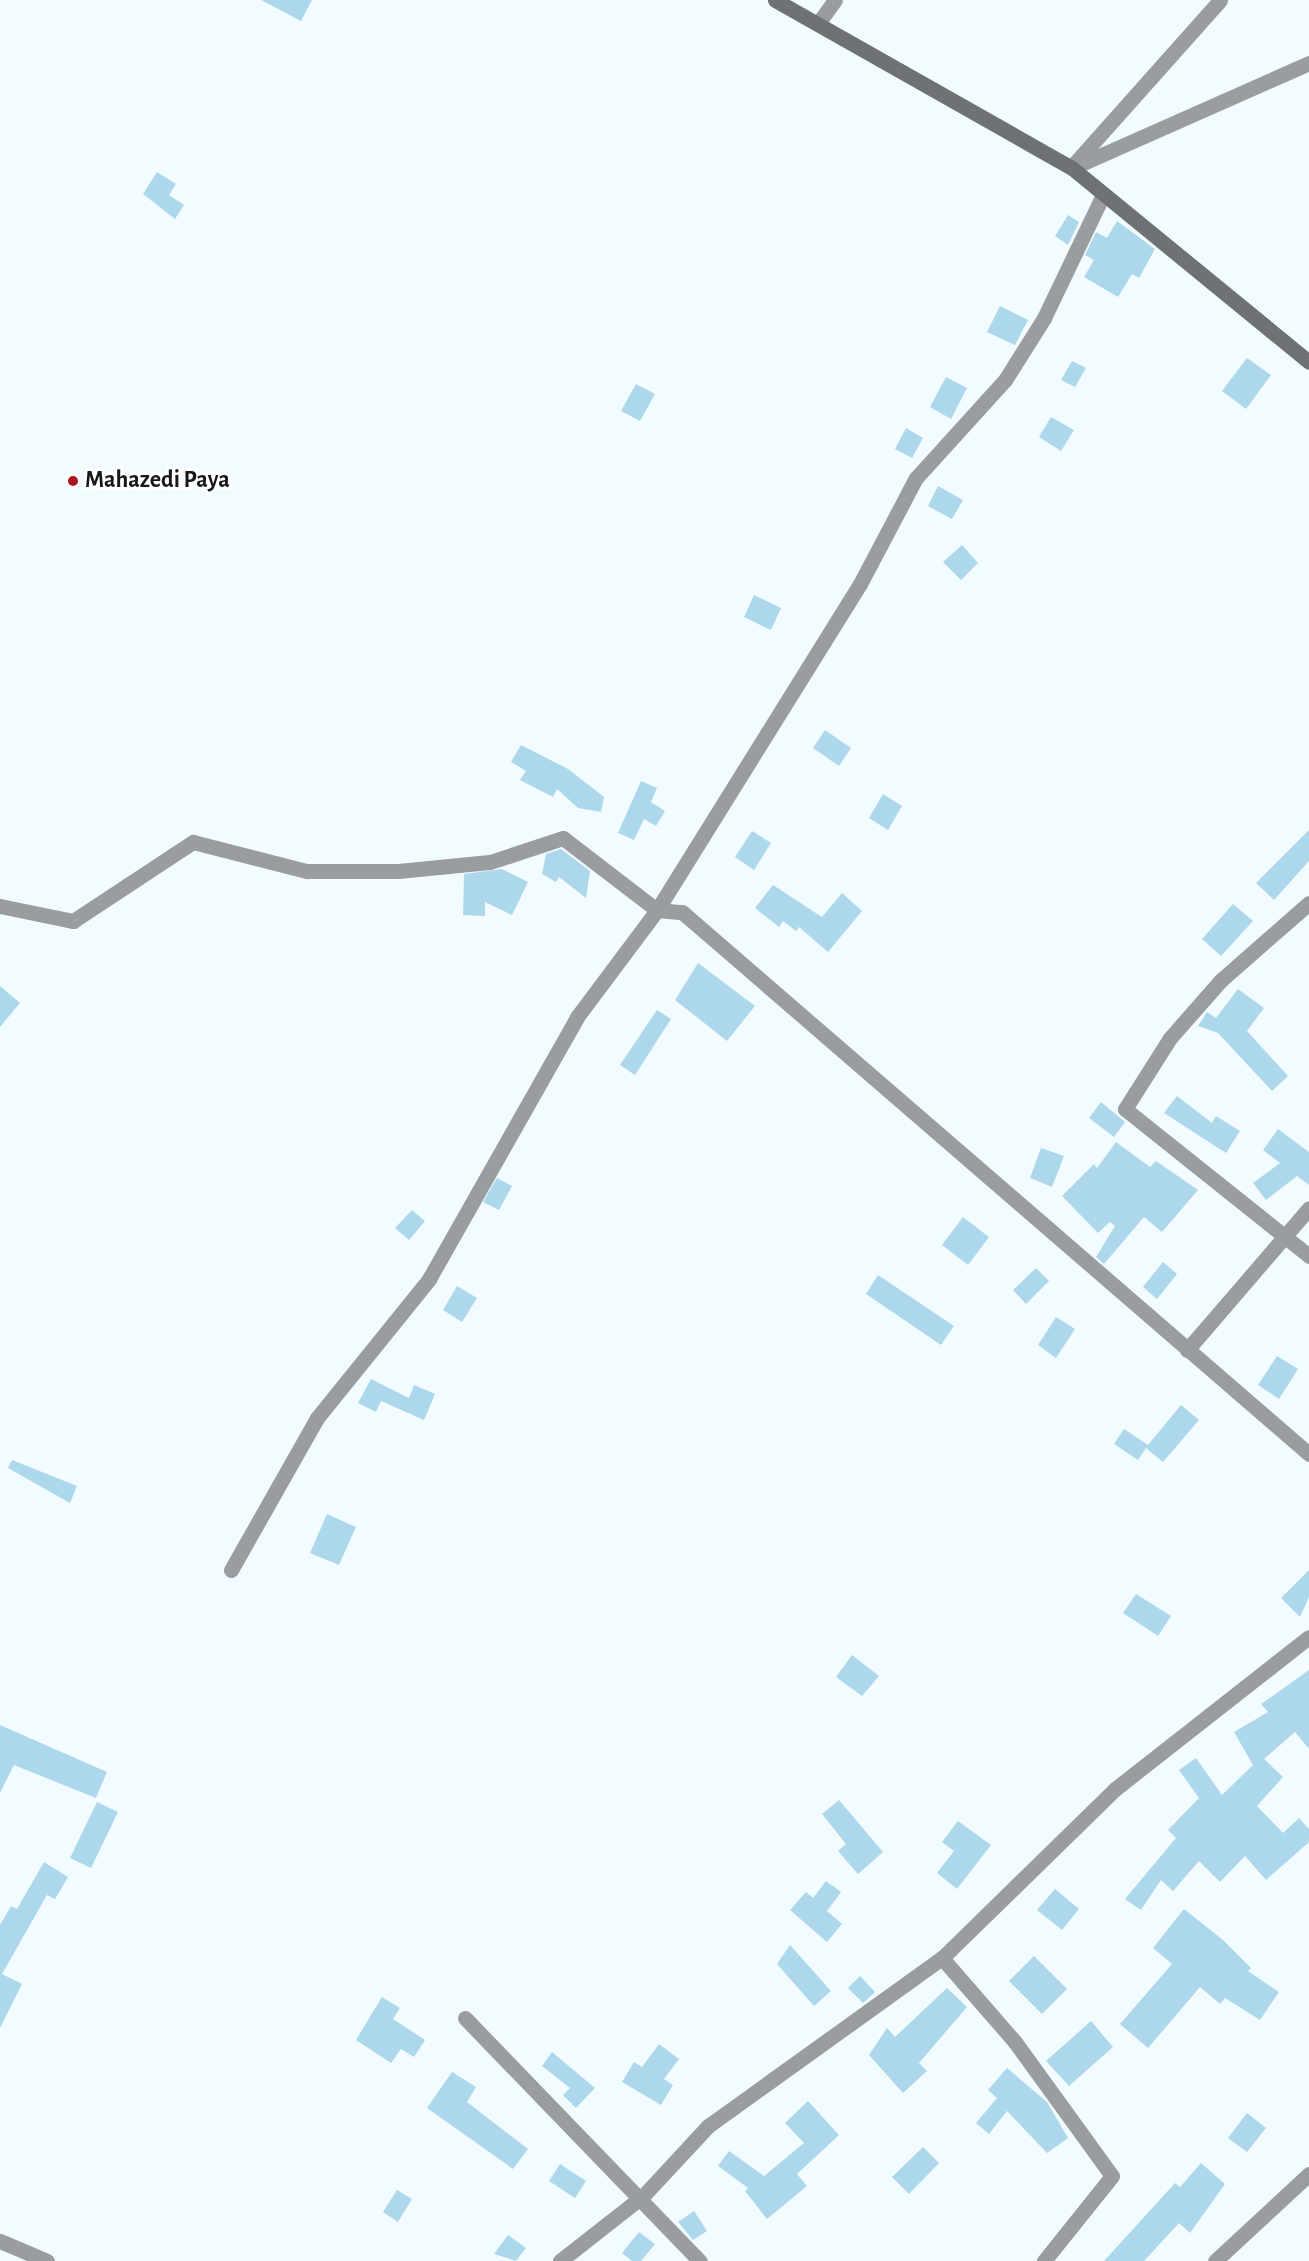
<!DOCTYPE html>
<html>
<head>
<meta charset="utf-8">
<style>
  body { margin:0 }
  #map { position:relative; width:1309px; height:2261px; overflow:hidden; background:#f2fbff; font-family:"Alegreya Sans",sans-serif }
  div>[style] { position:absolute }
  .building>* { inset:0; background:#add8eb }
  .street>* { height:15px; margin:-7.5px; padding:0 7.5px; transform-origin:7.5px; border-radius:7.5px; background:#9a9d9f }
  .secondary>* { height:15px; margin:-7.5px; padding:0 7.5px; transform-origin:7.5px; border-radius:7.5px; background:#6d7274 }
  .dots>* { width:16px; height:16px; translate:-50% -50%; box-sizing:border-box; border:3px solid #fff; border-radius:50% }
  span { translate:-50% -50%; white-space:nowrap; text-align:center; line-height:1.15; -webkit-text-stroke:6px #fff; paint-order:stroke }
  .poi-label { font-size:24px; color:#16191a; font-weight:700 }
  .left { translate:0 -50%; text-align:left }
</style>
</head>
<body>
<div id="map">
  <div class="building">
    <div style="clip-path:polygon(261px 0,312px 0,301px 21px)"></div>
    <div style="clip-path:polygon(157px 172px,176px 184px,169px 195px,184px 205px,175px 219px,143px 194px)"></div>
    <div style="clip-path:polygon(1068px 215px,1079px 222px,1068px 245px,1055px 236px)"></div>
    <div style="clip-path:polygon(1117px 221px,1155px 249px,1139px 278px,1132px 274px,1118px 297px,1084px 277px,1094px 260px,1085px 255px,1096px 232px,1107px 238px)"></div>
    <div style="clip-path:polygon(1000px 306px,1028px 320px,1015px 345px,987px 332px)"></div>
    <div style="clip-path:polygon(1247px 358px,1271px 375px,1246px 409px,1222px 391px)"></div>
    <div style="clip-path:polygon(1072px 361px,1086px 368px,1075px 387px,1061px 380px)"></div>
    <div style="clip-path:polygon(946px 377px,967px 388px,951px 419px,930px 407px)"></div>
    <div style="clip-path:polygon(636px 384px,655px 394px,640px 421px,621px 411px)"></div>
    <div style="clip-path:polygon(1051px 417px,1074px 430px,1061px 451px,1039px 437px)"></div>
    <div style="clip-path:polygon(906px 428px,923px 438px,912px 458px,895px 449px)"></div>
    <div style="clip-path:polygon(938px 486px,963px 500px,952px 519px,928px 506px)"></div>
    <div style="clip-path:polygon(962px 545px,978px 563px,961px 580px,943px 562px)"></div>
    <div style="clip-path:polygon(754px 595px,781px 608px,771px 630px,744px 617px)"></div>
    <div style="clip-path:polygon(825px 730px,851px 748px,839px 766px,813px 748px)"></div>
    <div style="clip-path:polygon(521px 745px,568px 769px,604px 797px,601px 812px,578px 808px,557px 789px,553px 797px,520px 780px,526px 771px,511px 762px)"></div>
    <div style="clip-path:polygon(641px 781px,657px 788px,651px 802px,665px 811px,656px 826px,644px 819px,634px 840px,618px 833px)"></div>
    <div style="clip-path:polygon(883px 794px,902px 806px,888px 830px,869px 818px)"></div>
    <div style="clip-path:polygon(1309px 830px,1309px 861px,1274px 900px,1256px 883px)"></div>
    <div style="clip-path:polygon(752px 831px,771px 843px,754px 870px,735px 857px)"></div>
    <div style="clip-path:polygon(561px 849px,590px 871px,586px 898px,559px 877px,556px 882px,542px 874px,546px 854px)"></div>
    <div style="clip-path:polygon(502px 869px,528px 882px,512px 915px,485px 902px,485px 916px,463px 915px,464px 874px)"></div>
    <div style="clip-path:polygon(773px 885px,822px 917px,842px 893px,862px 911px,828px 952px,799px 927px,796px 931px,783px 921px,779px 927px,755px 908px)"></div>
    <div style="clip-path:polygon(1233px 904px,1253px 921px,1221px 956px,1202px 939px)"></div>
    <div style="clip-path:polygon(698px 963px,755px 1006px,727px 1041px,675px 1000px)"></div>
    <div style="clip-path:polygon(0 986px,20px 1003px,0 1027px)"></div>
    <div style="clip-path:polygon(1238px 989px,1264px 1008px,1247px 1031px,1288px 1076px,1272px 1091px,1218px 1033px,1198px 1026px,1207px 1012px,1216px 1018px)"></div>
    <div style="clip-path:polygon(657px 1010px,671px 1019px,635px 1075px,620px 1065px)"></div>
    <div style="clip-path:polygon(1177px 1096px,1212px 1123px,1216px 1116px,1240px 1131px,1226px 1153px,1164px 1113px)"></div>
    <div style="clip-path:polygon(1101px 1102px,1125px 1122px,1114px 1137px,1089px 1118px)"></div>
    <div style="clip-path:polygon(1278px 1129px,1309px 1152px,1309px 1185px,1297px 1176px,1266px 1200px,1253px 1183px,1280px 1163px,1263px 1150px)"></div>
    <div style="clip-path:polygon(1116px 1142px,1150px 1167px,1156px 1161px,1198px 1190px,1162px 1232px,1144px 1217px,1104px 1264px,1096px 1257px,1115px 1226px,1110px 1222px,1098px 1233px,1062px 1196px,1094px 1164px,1097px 1168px)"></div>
    <div style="clip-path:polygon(1041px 1148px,1064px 1156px,1052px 1187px,1030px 1178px)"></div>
    <div style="clip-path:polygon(497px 1178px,512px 1186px,499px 1210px,483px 1202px)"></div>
    <div style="clip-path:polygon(412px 1210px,425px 1221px,409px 1240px,395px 1228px)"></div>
    <div style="clip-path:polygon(963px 1217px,989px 1237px,968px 1265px,942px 1245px)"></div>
    <div style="clip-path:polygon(1163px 1262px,1177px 1274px,1157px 1299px,1143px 1287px)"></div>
    <div style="clip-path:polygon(1036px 1268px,1049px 1281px,1026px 1304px,1013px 1290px)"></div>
    <div style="clip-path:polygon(878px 1275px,954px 1326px,941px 1345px,866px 1294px)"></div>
    <div style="clip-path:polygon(457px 1286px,477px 1298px,462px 1322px,443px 1310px)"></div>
    <div style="clip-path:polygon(1056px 1317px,1075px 1329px,1056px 1358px,1038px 1345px)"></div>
    <div style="clip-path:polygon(1277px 1356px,1298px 1369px,1279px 1399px,1258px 1385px)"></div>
    <div style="clip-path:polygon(371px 1379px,409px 1398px,414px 1385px,435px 1394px,424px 1420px,381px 1401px,376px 1412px,358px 1403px)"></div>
    <div style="clip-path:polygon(1181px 1405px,1199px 1420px,1163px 1462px,1146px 1448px,1138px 1460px,1114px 1444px,1124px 1429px,1148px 1445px)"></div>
    <div style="clip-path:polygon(12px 1460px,77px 1486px,70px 1503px,8px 1468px)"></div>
    <div style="clip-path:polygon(327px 1514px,356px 1527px,339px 1565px,310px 1553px)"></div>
    <div style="clip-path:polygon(1309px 1570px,1309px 1597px,1300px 1617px,1281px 1598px)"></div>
    <div style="clip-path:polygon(1136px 1594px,1171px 1616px,1158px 1636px,1123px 1613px)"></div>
    <div style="clip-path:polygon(852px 1655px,879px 1676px,862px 1696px,836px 1677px)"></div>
    <div style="clip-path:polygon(1309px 1670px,1309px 1749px,1295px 1732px,1264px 1759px,1283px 1777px,1257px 1806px,1283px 1833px,1299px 1818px,1309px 1829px,1309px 1842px,1266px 1880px,1245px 1856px,1220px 1882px,1199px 1861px,1173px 1891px,1161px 1880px,1141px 1910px,1125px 1899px,1176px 1838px,1168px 1830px,1199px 1798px,1179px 1770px,1196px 1758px,1222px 1795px,1253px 1765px,1234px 1732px,1268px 1712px,1261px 1704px)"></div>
    <div style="clip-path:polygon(0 1725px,107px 1772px,96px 1798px,14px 1765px,0 1793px)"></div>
    <div style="clip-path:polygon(839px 1800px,883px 1852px,858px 1874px,838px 1851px,846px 1844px,822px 1814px)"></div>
    <div style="clip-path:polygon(97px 1802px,118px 1812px,91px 1868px,70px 1858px)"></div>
    <div style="clip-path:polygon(958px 1821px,991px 1845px,957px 1889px,937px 1873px,954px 1851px,942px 1842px)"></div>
    <div style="clip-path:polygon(44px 1862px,68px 1877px,55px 1899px,47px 1895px,2px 1974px,22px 1984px,0 2028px,0 1925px,11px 1906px,17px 1909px)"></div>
    <div style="clip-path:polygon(826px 1881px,841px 1892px,827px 1911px,842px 1924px,827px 1942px,790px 1910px,806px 1892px,813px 1898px)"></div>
    <div style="clip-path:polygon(1055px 1889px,1079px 1909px,1062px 1930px,1037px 1910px)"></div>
    <div style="clip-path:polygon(1184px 1909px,1223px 1940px,1251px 1968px,1248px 1971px,1279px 1992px,1260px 2020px,1225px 1998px,1220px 2004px,1200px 1987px,1148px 2048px,1120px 2024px,1172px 1964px,1153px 1948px)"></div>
    <div style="clip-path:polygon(790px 1945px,831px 1991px,814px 2006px,777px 1964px)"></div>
    <div style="clip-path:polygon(1034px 1956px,1067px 1989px,1042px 2014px,1009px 1981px)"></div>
    <div style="clip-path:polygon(860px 1976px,875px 1992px,863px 2003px,848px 1988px)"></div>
    <div style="clip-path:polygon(947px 1988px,967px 2007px,919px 2063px,927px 2071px,903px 2093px,869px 2055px,887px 2028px,895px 2037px)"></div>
    <div style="clip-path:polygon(382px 1997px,400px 2008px,393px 2019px,425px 2040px,414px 2057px,401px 2049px,391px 2063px,356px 2040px)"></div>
    <div style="clip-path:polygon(1091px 2021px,1113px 2047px,1069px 2086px,1046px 2061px)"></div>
    <div style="clip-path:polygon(659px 2044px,679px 2059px,664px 2079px,673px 2085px,661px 2105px,622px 2082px,634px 2062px,642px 2067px)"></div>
    <div style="clip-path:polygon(552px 2052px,595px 2088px,576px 2108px,563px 2095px,570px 2088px,542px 2066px)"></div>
    <div style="clip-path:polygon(1007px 2068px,1047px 2102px,1068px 2138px,1047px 2153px,1007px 2111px,989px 2134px,976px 2123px,997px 2098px,988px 2090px)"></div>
    <div style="clip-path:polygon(452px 2072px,476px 2087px,467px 2102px,528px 2149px,513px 2169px,427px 2108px)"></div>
    <div style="clip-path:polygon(808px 2101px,839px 2135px,797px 2174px,807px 2186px,767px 2219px,745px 2191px,748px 2188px,718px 2166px,729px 2151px,764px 2176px,804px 2143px,785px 2123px)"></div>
    <div style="clip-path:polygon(1247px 2113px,1266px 2128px,1247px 2152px,1228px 2138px)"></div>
    <div style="clip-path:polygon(923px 2147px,939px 2163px,909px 2194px,892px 2177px)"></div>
    <div style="clip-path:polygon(1201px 2163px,1225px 2184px,1190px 2233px,1179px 2223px,1144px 2261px,1104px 2261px,1175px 2183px,1180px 2187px)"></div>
    <div style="clip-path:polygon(560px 2164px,586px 2181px,575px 2198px,549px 2181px)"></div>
    <div style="clip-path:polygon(397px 2190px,412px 2199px,398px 2222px,383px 2212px)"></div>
    <div style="clip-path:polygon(694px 2211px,707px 2231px,693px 2240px,678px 2222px)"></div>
    <div style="clip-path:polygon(639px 2232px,655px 2244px,641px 2261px,632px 2261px,622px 2253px)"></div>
    <div style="clip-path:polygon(508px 2235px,526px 2248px,516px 2261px,494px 2254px)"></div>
  </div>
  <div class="street">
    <div style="left:819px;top:22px;width:27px;rotate:-54deg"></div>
    <div style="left:1075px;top:163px;width:218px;rotate:-48.3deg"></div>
    <div style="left:1072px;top:168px;width:259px;rotate:-23.9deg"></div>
    <div style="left:1309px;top:903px;width:117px;rotate:138.8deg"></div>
    <div style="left:1221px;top:980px;width:77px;rotate:131.3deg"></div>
    <div style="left:1170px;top:1038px;width:84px;rotate:122.4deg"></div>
    <div style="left:1125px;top:1109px;width:236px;rotate:38.6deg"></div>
    <div style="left:0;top:906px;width:75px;rotate:11.6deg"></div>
    <div style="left:73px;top:921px;width:144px;rotate:-33.4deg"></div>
    <div style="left:193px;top:842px;width:118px;rotate:14.3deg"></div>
    <div style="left:307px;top:871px;width:91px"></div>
    <div style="left:398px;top:871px;width:92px;rotate:-5.6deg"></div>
    <div style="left:490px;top:862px;width:77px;rotate:-18.2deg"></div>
    <div style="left:563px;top:838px;width:118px;rotate:37.5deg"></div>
    <div style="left:657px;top:910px;width:25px;rotate:5deg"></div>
    <div style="left:682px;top:912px;width:829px;rotate:40.84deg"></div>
    <div style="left:1187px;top:1350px;width:187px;rotate:-49.3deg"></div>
    <div style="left:231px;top:1570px;width:175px;rotate:-60.5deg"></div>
    <div style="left:317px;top:1418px;width:179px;rotate:-51.1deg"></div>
    <div style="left:429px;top:1279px;width:301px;rotate:-60.5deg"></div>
    <div style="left:577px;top:1017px;width:134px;rotate:-53.2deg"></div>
    <div style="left:657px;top:910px;width:384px;rotate:-58.1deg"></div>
    <div style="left:860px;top:584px;width:120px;rotate:-62.2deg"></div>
    <div style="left:916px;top:478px;width:132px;rotate:-47.8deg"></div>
    <div style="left:1005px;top:380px;width:73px;rotate:-57.8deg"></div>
    <div style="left:1044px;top:318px;width:134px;rotate:-64.4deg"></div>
    <div style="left:942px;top:1958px;width:111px;rotate:49deg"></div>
    <div style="left:1015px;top:2042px;width:165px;rotate:54.1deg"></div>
    <div style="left:1112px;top:2176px;width:109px;rotate:128.7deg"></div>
    <div style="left:465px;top:2018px;width:338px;rotate:46deg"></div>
    <div style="left:0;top:2241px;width:51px;rotate:23.1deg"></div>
    <div style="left:560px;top:2261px;width:105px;rotate:-38.1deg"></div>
    <div style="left:643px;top:2196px;width:96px;rotate:-47.1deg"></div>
    <div style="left:708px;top:2126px;width:288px;rotate:-35.7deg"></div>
    <div style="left:942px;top:1958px;width:242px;rotate:-44.3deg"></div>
    <div style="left:1115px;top:1789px;width:246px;rotate:-38.1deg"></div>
    <div style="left:1215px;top:2261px;width:128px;rotate:-42.8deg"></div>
  </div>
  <div class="secondary">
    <div style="left:775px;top:0;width:341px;rotate:29.5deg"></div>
    <div style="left:1072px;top:168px;width:306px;rotate:39.3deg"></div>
  </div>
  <div class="dots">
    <div style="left:73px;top:481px;background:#a91422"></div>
  </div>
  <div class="poi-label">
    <span class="left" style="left:85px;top:481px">Mahazedi Paya</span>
  </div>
</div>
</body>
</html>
